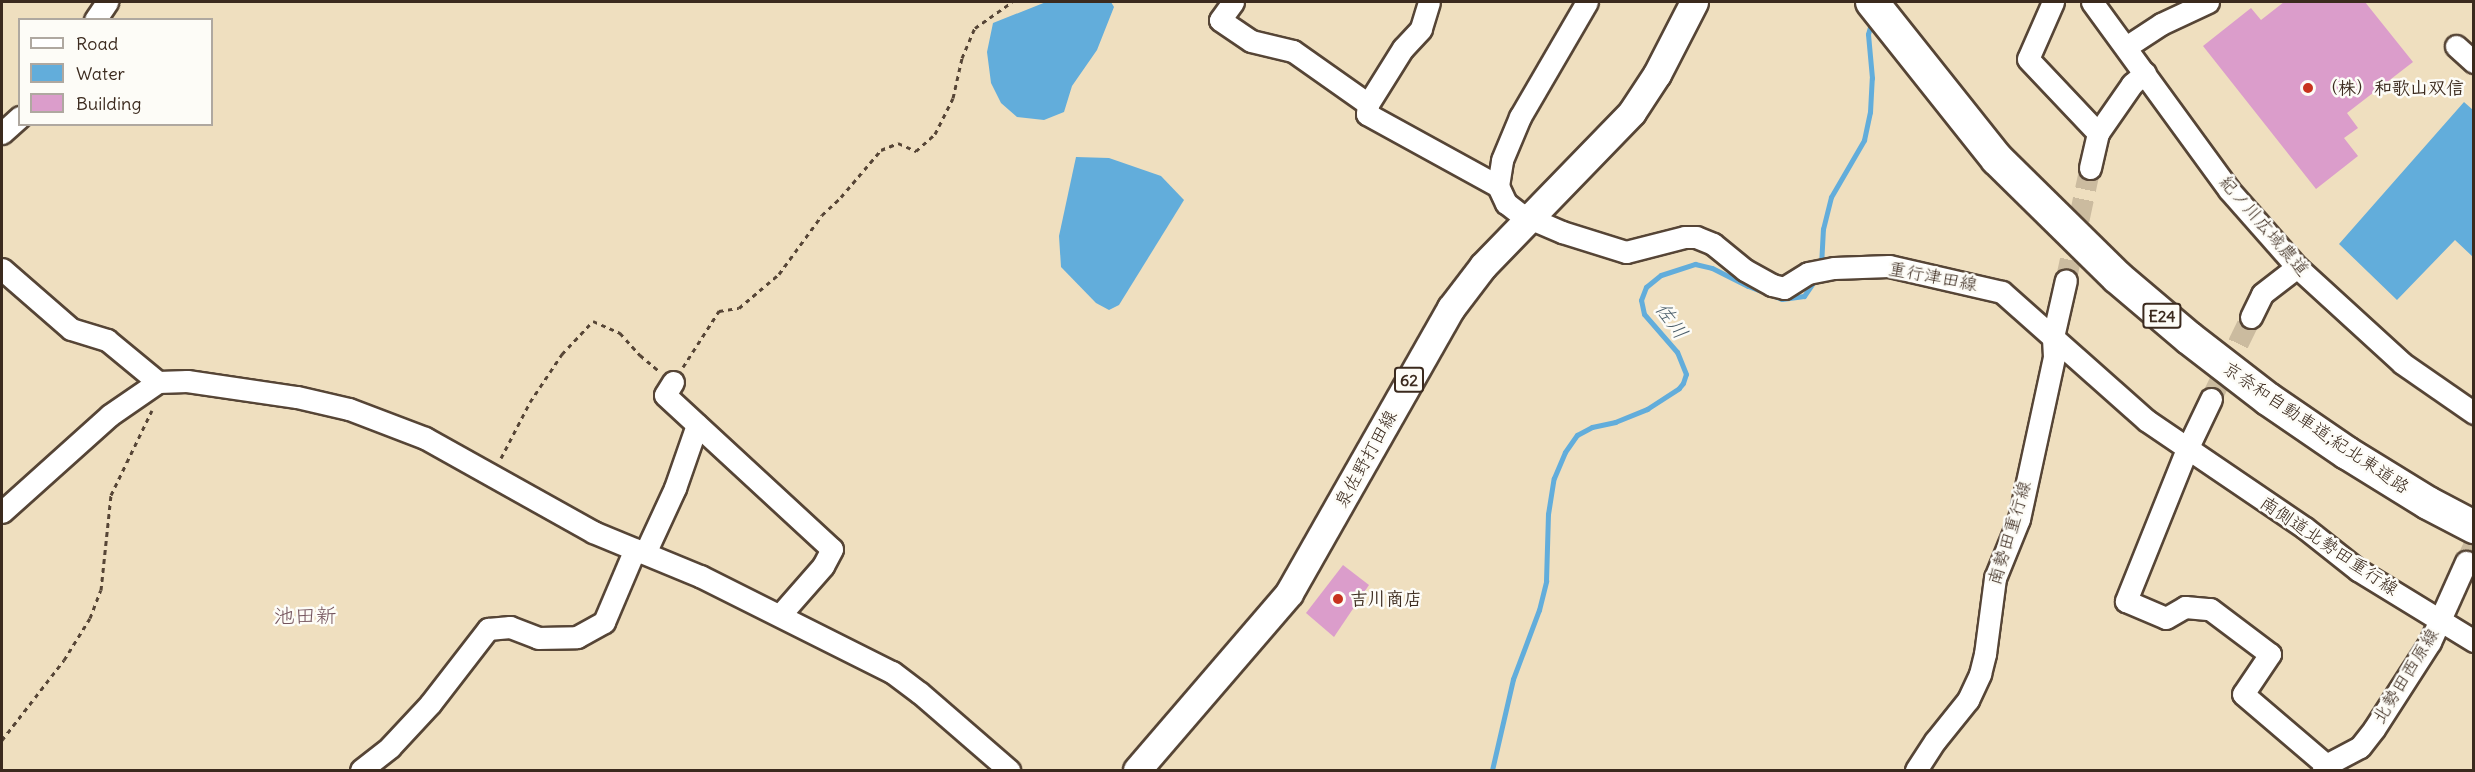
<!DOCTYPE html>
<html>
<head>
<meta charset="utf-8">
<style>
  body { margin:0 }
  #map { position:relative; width:2475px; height:772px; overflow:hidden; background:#efdfbf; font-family:Delius,"Klee One",sans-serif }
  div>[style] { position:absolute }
  .water>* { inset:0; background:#62addb }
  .stream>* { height:5px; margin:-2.5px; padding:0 2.5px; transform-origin:2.5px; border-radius:2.5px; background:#62addb }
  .building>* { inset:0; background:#db9dcb }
  .minor-tunnel>* { height:21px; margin-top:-10.5px; transform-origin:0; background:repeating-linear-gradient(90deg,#cbbb9f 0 21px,transparent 0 31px) }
  .path>* { height:3px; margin-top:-1.5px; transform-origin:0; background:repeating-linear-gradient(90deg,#564536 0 4.5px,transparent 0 9px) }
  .roads { filter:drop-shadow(2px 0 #564536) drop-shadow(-2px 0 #564536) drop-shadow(0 2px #564536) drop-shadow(0 -2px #564536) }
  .minor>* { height:21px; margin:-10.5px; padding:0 10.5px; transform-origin:10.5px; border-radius:10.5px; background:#fff }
  .major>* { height:27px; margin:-13.5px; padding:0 13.5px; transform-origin:13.5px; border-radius:13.5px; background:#fff }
  .highway>* { height:32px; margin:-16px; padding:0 16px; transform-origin:16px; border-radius:16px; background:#fff }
  .dots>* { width:16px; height:16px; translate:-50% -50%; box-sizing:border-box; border:3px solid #fdfcf7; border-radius:50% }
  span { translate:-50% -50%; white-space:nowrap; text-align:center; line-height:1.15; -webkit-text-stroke:5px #fdfcf7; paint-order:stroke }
  .shield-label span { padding:2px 4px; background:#fdfcf7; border:2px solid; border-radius:4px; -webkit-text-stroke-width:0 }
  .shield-label { font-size:16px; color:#3b2a1e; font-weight:700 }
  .poi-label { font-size:18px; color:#3b2a1e; font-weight:700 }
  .left { translate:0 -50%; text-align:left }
  .street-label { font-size:18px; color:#3b2a1e }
  .water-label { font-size:20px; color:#4b5e6a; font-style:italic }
  .quarter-label { font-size:21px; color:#73525b }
  .frame { position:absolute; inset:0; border:3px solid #3b2a1e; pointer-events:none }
  .legend { position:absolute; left:18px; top:18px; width:195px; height:108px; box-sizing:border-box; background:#fdfcf7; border:2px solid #afa8a0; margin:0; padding:8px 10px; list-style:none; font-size:18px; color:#3b2a1e }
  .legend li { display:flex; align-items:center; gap:12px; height:30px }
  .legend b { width:30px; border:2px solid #afa8a0 }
</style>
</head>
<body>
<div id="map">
  <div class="water">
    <div style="clip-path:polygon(1046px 2px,1111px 2px,1114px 7px,1097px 50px,1072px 86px,1064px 112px,1044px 120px,1017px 117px,1001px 103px,991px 83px,987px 52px,993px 23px)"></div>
    <div style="clip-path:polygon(2464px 102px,2473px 110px,2473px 257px,2455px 240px,2397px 300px,2339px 244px)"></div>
    <div style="clip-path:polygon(1076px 157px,1109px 158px,1161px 176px,1184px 200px,1119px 305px,1109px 310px,1096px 303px,1061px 267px,1059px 236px)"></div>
  </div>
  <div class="stream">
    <div style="left:1821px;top:266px;width:37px;rotate:-87deg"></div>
    <div style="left:1823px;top:229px;width:33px;rotate:-76deg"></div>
    <div style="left:1831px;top:197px;width:66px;rotate:-59.9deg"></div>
    <div style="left:1864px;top:140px;width:29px;rotate:-78deg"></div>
    <div style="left:1870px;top:112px;width:34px;rotate:-87deg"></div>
    <div style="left:1872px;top:78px;width:44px;rotate:-95.2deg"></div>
    <div style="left:1868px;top:34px;width:15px;rotate:-74deg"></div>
    <div style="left:1492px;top:770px;width:93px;rotate:-77deg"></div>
    <div style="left:1513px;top:679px;width:74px;rotate:-69.4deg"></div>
    <div style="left:1539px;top:610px;width:30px;rotate:-76deg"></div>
    <div style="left:1546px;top:581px;width:67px;rotate:-88.3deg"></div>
    <div style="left:1548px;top:514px;width:36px;rotate:-81deg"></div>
    <div style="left:1554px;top:478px;width:28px;rotate:-67deg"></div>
    <div style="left:1565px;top:452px;width:21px;rotate:-55deg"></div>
    <div style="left:1577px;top:435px;width:17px;rotate:-28deg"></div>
    <div style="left:1592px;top:427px;width:24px;rotate:-12deg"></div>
    <div style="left:1615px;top:422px;width:35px;rotate:-22deg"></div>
    <div style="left:1647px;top:409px;width:38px;rotate:-33deg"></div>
    <div style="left:1679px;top:388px;width:6px;rotate:-51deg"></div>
    <div style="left:1683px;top:383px;width:9px;rotate:-72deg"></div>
    <div style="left:1686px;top:374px;width:24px;rotate:-112deg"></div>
    <div style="left:1677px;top:352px;width:50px;rotate:-131deg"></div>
    <div style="left:1644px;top:314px;width:14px;rotate:-102deg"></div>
    <div style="left:1641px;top:300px;width:14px;rotate:-69deg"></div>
    <div style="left:1646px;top:287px;width:19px;rotate:-39deg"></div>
    <div style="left:1661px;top:275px;width:36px;rotate:-18deg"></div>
    <div style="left:1695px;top:264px;width:17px;rotate:13deg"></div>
    <div style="left:1712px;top:268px;width:40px;rotate:26.6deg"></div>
    <div style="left:1748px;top:286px;width:36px;rotate:21deg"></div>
    <div style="left:1782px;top:299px;width:22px;rotate:-8deg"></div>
    <div style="left:1804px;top:296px;width:22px;rotate:-56deg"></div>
  </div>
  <div class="building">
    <div style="clip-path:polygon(2284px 2px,2365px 2px,2413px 62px,2347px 113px,2358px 128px,2344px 138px,2358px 156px,2316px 189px,2203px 46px,2251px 8px,2261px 20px)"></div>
    <div style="clip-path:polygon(1343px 565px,1369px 585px,1334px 637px,1306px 613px)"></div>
  </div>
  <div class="minor-tunnel">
    <div style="left:2066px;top:280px;width:115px;rotate:-77.9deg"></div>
    <div style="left:2211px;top:399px;width:91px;rotate:-64deg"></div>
    <div style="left:2466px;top:562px;width:19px;rotate:-65deg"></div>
  </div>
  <div class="path">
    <div style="left:683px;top:367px;width:67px;rotate:-57.3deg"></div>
    <div style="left:719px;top:311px;width:20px;rotate:-9deg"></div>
    <div style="left:739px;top:308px;width:52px;rotate:-40.4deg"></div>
    <div style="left:779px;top:274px;width:73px;rotate:-53.9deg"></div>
    <div style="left:822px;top:215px;width:26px;rotate:-43deg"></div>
    <div style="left:841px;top:197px;width:62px;rotate:-49.6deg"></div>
    <div style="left:881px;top:150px;width:18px;rotate:-22deg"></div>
    <div style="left:898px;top:143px;width:20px;rotate:24deg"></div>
    <div style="left:916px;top:151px;width:25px;rotate:-42deg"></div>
    <div style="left:935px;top:134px;width:40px;rotate:-63.4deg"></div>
    <div style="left:953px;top:98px;width:41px;rotate:-77.3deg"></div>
    <div style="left:962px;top:58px;width:33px;rotate:-67deg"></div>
    <div style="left:975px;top:28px;width:45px;rotate:-35.1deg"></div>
    <div style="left:501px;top:458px;width:63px;rotate:-62.6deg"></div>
    <div style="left:530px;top:402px;width:58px;rotate:-56.3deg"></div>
    <div style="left:562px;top:354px;width:45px;rotate:-46.8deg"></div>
    <div style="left:593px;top:321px;width:30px;rotate:24deg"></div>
    <div style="left:620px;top:333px;width:30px;rotate:48deg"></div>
    <div style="left:640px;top:355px;width:23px;rotate:40deg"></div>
    <div style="left:2px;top:740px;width:101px;rotate:-52.2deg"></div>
    <div style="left:64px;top:660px;width:49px;rotate:-58.2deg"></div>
    <div style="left:90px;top:618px;width:30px;rotate:-69deg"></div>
    <div style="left:101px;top:590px;width:96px;rotate:-84deg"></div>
    <div style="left:111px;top:495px;width:94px;rotate:-64.2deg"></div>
  </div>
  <div class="roads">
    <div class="minor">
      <div style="left:1233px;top:2px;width:22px;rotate:126deg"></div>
      <div style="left:1220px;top:20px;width:37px;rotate:34deg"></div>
      <div style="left:1251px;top:41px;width:43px;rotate:13.4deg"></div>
      <div style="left:1293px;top:51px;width:92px;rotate:35.2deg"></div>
      <div style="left:1429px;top:2px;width:28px;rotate:107deg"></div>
      <div style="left:1421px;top:29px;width:26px;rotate:133deg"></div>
      <div style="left:1403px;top:48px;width:66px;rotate:122deg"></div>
      <div style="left:1368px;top:104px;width:10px;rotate:96deg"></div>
      <div style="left:1367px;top:114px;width:149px;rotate:28.8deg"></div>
      <div style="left:1498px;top:186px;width:19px;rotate:65deg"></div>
      <div style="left:1506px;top:203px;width:18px;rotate:38deg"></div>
      <div style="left:1520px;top:214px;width:46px;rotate:23.2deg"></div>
      <div style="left:1562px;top:232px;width:67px;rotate:17.4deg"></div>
      <div style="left:1626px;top:252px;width:61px;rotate:-14.3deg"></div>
      <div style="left:1685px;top:237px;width:11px"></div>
      <div style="left:1696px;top:237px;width:18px;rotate:22deg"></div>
      <div style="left:1713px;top:244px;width:41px;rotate:39.1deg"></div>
      <div style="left:1745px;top:270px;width:31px;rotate:29deg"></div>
      <div style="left:1772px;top:285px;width:12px;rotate:14deg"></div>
      <div style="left:1784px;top:288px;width:28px;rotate:-32deg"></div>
      <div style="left:1808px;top:273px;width:26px;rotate:-11deg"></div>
      <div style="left:1834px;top:268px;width:55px;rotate:-2.1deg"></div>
      <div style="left:1889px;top:266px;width:116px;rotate:13deg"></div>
      <div style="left:2002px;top:292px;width:193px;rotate:41.6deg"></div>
      <div style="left:2146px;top:420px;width:192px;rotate:34.2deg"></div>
      <div style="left:2305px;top:528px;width:68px;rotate:38.4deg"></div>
      <div style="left:2358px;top:570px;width:136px;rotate:31.5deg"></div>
      <div style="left:2053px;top:2px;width:62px;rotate:113.7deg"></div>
      <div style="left:2028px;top:59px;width:102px;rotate:46.6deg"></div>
      <div style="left:2098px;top:133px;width:36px;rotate:103deg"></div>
      <div style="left:2092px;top:2px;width:233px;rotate:53.9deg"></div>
      <div style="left:2229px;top:190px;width:103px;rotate:48.6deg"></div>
      <div style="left:2297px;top:267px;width:142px;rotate:42.4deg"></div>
      <div style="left:2402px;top:363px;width:88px;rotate:34.8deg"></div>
      <div style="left:95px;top:20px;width:22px;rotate:-56deg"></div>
      <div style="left:2456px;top:46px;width:24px;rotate:42deg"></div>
      <div style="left:2126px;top:47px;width:42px;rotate:-33.3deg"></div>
      <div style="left:2161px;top:24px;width:52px;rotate:-25.1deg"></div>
      <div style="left:2px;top:133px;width:24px;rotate:-42deg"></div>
      <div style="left:2098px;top:133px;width:60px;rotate:-55.2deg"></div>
      <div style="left:2132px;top:84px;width:17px;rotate:-40deg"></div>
      <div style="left:1498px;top:186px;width:26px;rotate:-81deg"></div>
      <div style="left:1502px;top:160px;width:47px;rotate:-67.3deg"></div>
      <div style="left:1520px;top:117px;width:133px;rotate:-59.8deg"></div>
      <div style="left:2px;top:269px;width:91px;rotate:41deg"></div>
      <div style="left:71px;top:329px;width:38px;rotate:17deg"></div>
      <div style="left:107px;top:340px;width:66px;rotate:39.5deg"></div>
      <div style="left:2251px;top:317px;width:25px;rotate:-64deg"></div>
      <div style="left:2262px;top:294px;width:44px;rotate:-37.6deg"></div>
      <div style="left:673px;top:382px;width:15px;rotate:122deg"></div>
      <div style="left:665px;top:395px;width:227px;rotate:42.7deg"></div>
      <div style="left:832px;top:549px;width:19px;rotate:118deg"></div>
      <div style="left:823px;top:566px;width:65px;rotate:131.3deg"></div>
      <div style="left:2211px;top:399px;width:55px;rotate:115.6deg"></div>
      <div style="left:2187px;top:449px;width:164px;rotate:111.9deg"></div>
      <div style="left:2126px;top:601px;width:43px;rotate:23deg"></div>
      <div style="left:2166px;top:618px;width:22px;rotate:-30deg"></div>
      <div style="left:2185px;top:607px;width:25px;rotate:5deg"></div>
      <div style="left:2210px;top:609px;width:75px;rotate:36.9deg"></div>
      <div style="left:2270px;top:654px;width:48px;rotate:124deg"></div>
      <div style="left:2243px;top:694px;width:109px;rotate:40.5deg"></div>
      <div style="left:2px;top:512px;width:145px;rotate:-41.9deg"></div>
      <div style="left:110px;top:415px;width:58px;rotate:-34.5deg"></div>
      <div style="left:158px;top:382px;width:29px;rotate:-2deg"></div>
      <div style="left:187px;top:381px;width:111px;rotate:8.3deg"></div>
      <div style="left:297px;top:397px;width:53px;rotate:13deg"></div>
      <div style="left:349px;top:409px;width:81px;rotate:20.9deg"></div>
      <div style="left:425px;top:438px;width:193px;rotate:29.2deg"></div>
      <div style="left:593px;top:532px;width:116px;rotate:22.4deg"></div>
      <div style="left:700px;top:576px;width:215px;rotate:26.6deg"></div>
      <div style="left:892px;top:672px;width:35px;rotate:37deg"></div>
      <div style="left:920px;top:693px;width:118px;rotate:40.9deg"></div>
      <div style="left:645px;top:553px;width:72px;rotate:-65.2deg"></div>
      <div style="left:675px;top:488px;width:67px;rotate:-70.8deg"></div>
      <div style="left:361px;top:770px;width:37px;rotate:-38deg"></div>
      <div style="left:390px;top:747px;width:59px;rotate:-47.1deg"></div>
      <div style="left:430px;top:704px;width:95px;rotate:-52.3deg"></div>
      <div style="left:488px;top:629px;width:22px;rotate:-5deg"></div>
      <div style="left:510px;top:627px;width:30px;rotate:21deg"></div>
      <div style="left:538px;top:638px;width:39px;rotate:-1deg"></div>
      <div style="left:577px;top:637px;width:31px;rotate:-29deg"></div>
      <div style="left:604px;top:622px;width:79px;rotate:-67deg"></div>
      <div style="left:1916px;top:770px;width:35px;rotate:-57deg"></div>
      <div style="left:1935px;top:741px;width:53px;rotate:-51.2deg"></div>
      <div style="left:1968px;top:700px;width:29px;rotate:-65deg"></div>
      <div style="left:1980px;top:674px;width:21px;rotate:-76deg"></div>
      <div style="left:1985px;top:654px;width:77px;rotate:-82.5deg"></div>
      <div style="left:1995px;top:578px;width:64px;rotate:-67.9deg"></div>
      <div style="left:2019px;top:519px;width:166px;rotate:-77.8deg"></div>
      <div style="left:2054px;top:357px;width:20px;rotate:-93deg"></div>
      <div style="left:2053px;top:337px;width:58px;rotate:-77.2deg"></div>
      <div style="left:2323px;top:770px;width:6px;rotate:-59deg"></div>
      <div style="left:2326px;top:765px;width:38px;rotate:-28deg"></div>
      <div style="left:2360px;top:747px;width:23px;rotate:-52deg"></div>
      <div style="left:2374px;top:729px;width:103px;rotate:-57.2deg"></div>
      <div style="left:2430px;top:642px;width:88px;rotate:-65.8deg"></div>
    </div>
    <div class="major">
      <div style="left:1137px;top:770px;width:233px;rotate:-49.3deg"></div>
      <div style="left:1289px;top:593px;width:328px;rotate:-60.4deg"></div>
      <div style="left:1451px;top:308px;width:53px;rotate:-52.7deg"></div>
      <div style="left:1483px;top:266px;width:214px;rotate:-45.9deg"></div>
      <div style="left:1632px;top:112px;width:45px;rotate:-56.7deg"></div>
      <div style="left:1657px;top:74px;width:81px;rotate:-62.8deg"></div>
    </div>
    <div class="highway">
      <div style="left:1872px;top:2px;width:201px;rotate:51.5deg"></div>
      <div style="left:1997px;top:159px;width:168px;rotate:44.5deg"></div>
      <div style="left:2117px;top:277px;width:94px;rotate:40.3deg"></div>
      <div style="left:2189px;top:338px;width:100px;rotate:37.7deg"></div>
      <div style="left:2268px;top:399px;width:96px;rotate:34.4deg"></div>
      <div style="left:2347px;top:453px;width:95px;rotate:31.7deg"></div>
      <div style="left:2428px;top:503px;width:52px;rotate:27.6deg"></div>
    </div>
  </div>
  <div class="dots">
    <div style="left:2308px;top:88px;background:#c8321e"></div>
    <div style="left:1338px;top:599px;background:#c8321e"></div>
  </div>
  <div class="shield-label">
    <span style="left:2162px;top:316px">E24</span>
    <span style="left:1409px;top:380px">62</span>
  </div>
  <div class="poi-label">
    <span class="left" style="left:2320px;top:88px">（株）和歌山双信</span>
    <span class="left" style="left:1350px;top:599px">吉川商店</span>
  </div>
  <div class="street-label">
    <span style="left:2264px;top:226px;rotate:49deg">紀ノ川広域農道</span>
    <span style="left:1933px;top:277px;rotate:11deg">重行津田線</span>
    <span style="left:2316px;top:428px;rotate:34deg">京奈和自動車道;紀北東道路</span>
    <span style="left:1366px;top:459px;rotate:-61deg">泉佐野打田線</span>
    <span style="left:2010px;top:533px;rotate:-73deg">南勢田重行線</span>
    <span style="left:2329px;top:546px;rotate:34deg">南側道北勢田重行線</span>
    <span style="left:2406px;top:676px;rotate:-58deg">北勢田西原線</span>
  </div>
  <div class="water-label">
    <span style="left:1672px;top:320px;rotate:54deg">佐川</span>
  </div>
  <div class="quarter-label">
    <span style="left:305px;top:616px">池田新</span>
  </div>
  <div class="frame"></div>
  <ul class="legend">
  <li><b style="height:8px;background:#fff"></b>Road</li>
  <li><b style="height:16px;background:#62addb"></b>Water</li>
  <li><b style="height:16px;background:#db9dcb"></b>Building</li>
  </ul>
</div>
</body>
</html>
